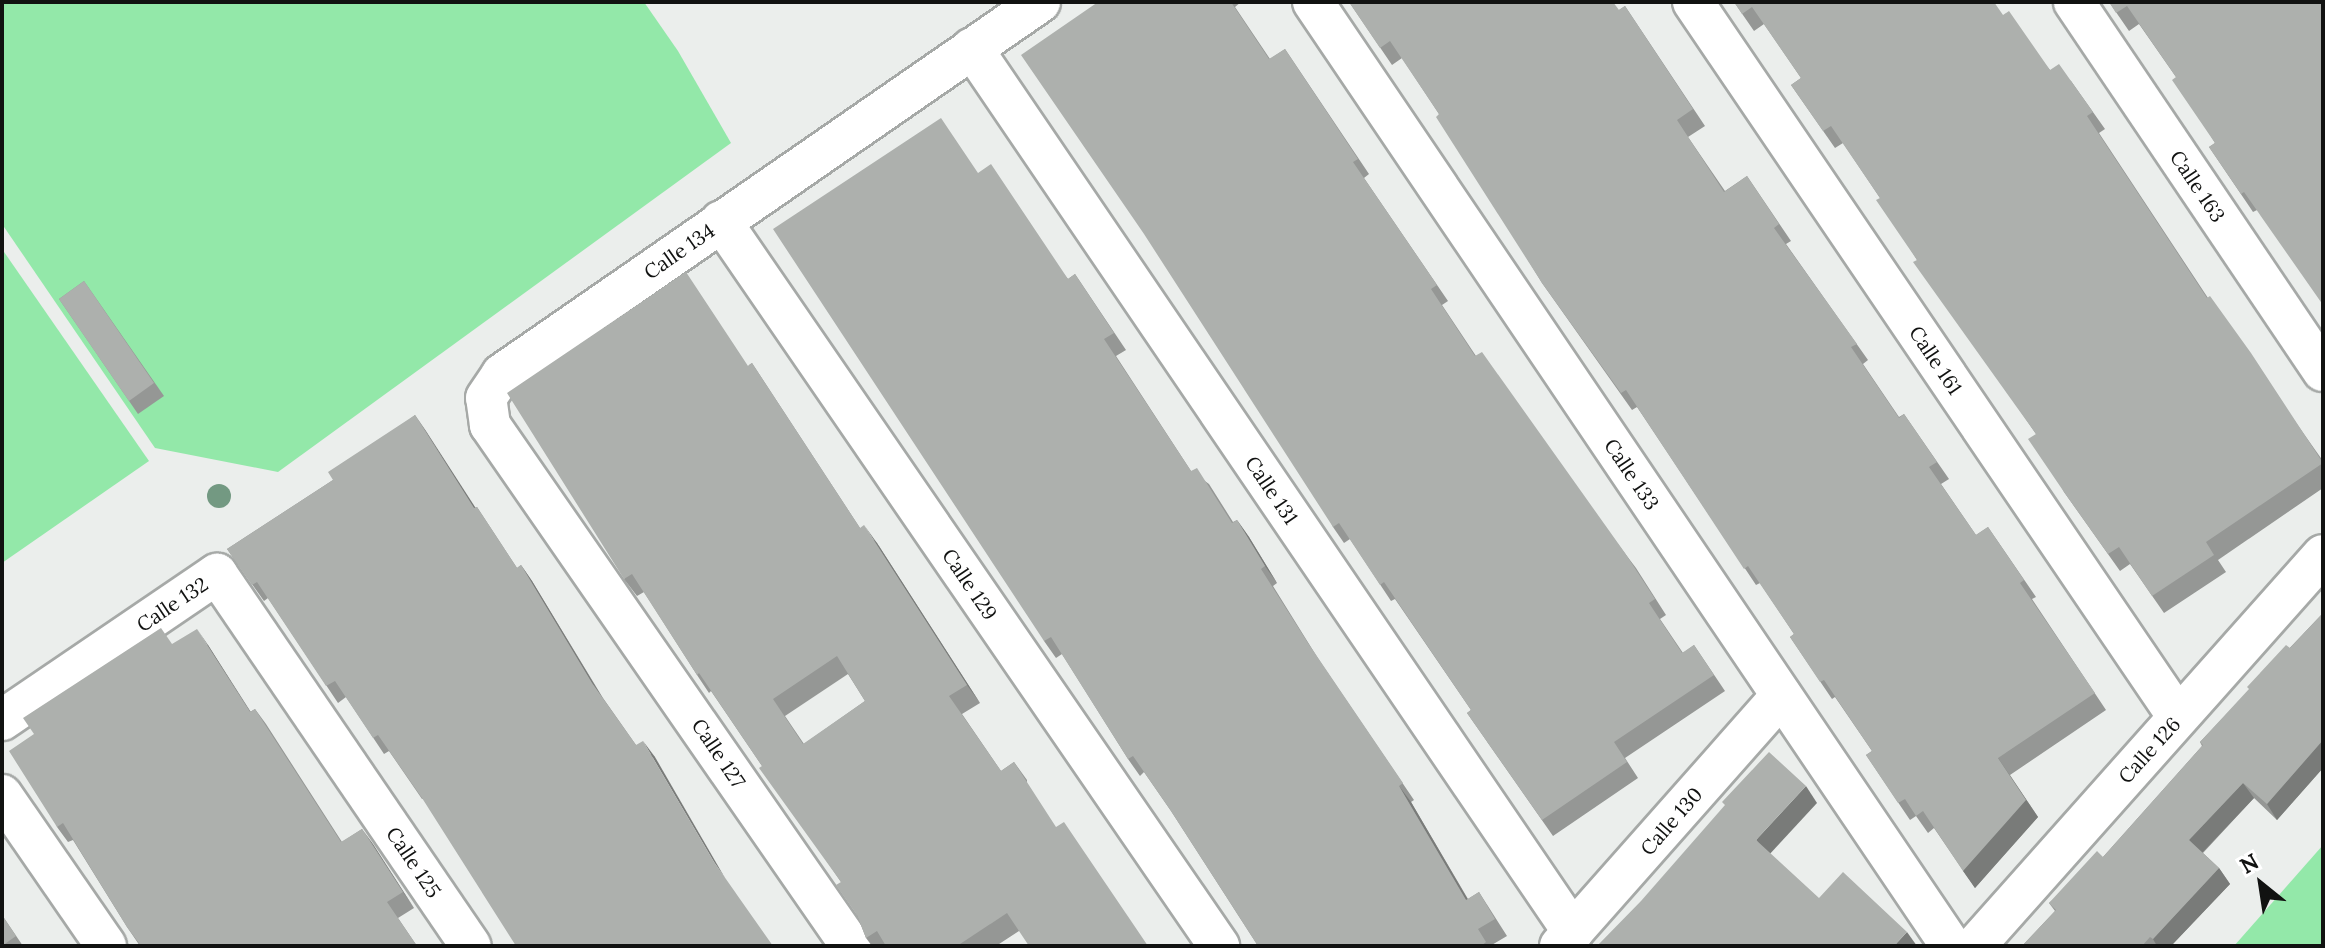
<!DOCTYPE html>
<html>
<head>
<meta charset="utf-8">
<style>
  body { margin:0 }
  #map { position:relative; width:2325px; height:948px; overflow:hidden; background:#ebeeec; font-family:Lora,serif }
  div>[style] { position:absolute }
  .green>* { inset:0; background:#93e8a9 }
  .roads { filter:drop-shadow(2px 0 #a6a9a7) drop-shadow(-2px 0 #a6a9a7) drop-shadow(0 2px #a6a9a7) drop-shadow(0 -2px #a6a9a7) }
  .street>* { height:40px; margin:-20px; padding:0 20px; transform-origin:20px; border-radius:20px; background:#fff }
  .trees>* { width:24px; height:24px; margin:-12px; border-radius:50%; background:#739982 }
  .wall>* { inset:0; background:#959795 }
  .shaded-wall>* { inset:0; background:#797b79 }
  .building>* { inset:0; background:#adb0ad }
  span { translate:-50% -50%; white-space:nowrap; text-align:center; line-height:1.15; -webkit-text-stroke:8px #fff; paint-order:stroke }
  .street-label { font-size:20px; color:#111211 }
  .frame { position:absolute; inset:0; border:4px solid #111211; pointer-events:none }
  .north { position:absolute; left:2221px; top:844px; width:80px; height:80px; -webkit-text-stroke:6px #fff; paint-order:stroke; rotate:330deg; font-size:22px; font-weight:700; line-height:32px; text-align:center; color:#111211 }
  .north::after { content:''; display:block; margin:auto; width:28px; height:36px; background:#111211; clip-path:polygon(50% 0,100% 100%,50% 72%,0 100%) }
</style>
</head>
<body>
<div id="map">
  <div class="green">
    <div style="clip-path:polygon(2px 2px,644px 2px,678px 51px,731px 143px,278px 472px,155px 448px,2px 224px)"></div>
    <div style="clip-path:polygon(2px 249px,149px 461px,2px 563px)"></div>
    <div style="clip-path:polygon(2323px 845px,2323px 946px,2234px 946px)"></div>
  </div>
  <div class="roads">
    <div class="street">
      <div style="left:1313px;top:2px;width:1139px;rotate:55.95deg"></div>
      <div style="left:1693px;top:2px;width:864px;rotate:55.85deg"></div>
      <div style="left:2074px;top:2px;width:445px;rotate:56deg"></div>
      <div style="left:972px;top:48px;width:1069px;rotate:55.79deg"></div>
      <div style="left:721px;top:221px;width:880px;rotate:55.51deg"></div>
      <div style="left:2px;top:720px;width:260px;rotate:-34.2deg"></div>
      <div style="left:217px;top:574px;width:450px;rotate:55.7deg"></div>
      <div style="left:2px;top:795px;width:183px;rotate:55.4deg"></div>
      <div style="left:851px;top:946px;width:634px;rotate:-124.72deg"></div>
      <div style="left:490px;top:425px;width:27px;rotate:-98deg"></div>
      <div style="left:486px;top:398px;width:29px;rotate:-56deg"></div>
      <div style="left:502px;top:374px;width:654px;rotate:-34.66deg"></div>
      <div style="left:1560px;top:946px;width:334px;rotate:-48.5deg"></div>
      <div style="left:1975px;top:946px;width:523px;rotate:-48.33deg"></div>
    </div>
  </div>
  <div class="trees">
    <div style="left:219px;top:496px"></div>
  </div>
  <div class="wall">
    <div style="clip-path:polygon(1098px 2px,1241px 2px,1235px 7px,1270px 59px,1285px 49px,1369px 174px,1364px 178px,1448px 301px,1442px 305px,1476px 356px,1636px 568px,1666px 615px,1660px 619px,1683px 653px,1694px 645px,1725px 691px,1625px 758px,1638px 778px,1553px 836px,1467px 713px,1471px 710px,1395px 599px,1391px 601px,1350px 539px,1344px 543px,1333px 527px)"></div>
    <div style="clip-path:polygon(1349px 2px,1619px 10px,1625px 6px,1705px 126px,1688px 137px,1725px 191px,1747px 176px,1791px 241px,1786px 244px,1868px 360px,1863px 364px,1899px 417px,1904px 414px,1949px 479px,1941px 484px,1976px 535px,1988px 527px,2036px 597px,2032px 599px,2106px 710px,2010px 775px,2038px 817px,1975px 888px,1934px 828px,1928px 833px,1916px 816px,1910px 820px,1866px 755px,1872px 751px,1835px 697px,1832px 699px,1790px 637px,1794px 634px,1760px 583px,1756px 585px,1637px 407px,1632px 410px,1542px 283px,1439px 114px,1402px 58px,1392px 65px)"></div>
    <div style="clip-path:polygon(1734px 2px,2003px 15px,2050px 70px,2071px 81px,2105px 129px,2099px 133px,2208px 298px,2323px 461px,2323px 488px,2218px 560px,2226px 572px,2164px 613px,2130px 564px,2120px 571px,2064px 492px,2036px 434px,1917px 260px,1880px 198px,1843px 143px,1835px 148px,1791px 85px,1801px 78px,1764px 24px,1754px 31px)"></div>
    <div style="clip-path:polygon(2109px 2px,2323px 2px,2257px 210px,2253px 212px,2209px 147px,2215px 143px,2176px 77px,2139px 24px,2129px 31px)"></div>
    <div style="clip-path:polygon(978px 173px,1068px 279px,1075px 274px,1126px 350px,1116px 356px,1191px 471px,1209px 484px,1233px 522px,1237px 520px,1249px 537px,1277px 583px,1273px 586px,1319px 660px,1414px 800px,1411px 802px,1468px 899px,1479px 892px,1507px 936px,1490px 946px,1258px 946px,1171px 811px,1144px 772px,1140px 776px,1128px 759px,1062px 654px,1056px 658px,1044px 641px)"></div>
    <div style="clip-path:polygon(84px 281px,164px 396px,138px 414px,59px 299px)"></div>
    <div style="clip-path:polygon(evenodd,752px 363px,860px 528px,877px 543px,980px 703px,962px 714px,1001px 771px,1014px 762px,1027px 780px,1019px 931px,996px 946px,872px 946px,866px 938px,857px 915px,841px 882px,711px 691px,709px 693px,697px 675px,644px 592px,637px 596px,624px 579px,749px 365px,752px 363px,848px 674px,865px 701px,804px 744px,785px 716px,848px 674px)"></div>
    <div style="clip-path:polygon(415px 415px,475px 508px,477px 507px,517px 568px,521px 565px,532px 581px,603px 698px,636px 745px,655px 757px,422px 799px,389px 751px,384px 754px,346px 697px,338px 703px,268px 598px,264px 601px,227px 549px,333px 480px)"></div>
    <div style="clip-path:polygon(2323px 613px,2323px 768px,2277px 820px,2254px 798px,2203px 853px,2219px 868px,2230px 884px,2171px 946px,2022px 946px,2055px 911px,2049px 903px,2103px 857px,2202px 746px,2200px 742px)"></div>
    <div style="clip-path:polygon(172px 644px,208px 645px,250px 712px,255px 709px,266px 724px,342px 842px,362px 829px,414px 908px,398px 918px,417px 946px,140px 946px,127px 927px,73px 840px,68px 842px,57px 827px,34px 734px)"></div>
    <div style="clip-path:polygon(2px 915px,23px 946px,2px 946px)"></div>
  </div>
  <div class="shaded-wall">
    <div style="clip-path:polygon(415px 415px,426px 431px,486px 524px,474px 508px)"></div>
    <div style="clip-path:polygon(1237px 520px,1249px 537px,1277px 583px,1265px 566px)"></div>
    <div style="clip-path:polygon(864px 525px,877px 543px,980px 703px,967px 685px)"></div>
    <div style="clip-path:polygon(521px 565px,532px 581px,603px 699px,592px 683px)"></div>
    <div style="clip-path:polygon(197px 629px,208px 645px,261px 728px,250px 712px)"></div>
    <div style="clip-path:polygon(2323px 740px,2323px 768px,2277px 820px,2267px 804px)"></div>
    <div style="clip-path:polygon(643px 741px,655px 757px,725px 878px,714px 862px)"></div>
    <div style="clip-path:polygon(1998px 758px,2038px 817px,1975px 888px,1963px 871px)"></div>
    <div style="clip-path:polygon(2243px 783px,2254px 798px,2200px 855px,2189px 840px)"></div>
    <div style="clip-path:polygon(1399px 786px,1411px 802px,1478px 917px,1466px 900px)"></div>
    <div style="clip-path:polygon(1806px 786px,1817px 803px,1768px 856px,1756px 840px)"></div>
    <div style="clip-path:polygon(362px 829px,373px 844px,414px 908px,403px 892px)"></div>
    <div style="clip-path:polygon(2219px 868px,2230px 884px,2171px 946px,2157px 946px,2153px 939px)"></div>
    <div style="clip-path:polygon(1907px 932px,1917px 946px,1894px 946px)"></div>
  </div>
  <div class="building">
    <div style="clip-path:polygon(1098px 2px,1231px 2px,1269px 59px,1285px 49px,1358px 159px,1353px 162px,1437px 285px,1431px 289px,1475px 356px,1482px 352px,1625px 553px,1655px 599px,1649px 603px,1682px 653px,1694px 645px,1714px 675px,1614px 742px,1627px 762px,1542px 820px,1467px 713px,1471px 710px,1384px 582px,1380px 585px,1339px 523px,1333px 527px,1144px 234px,1021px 55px)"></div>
    <div style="clip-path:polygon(1349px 2px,1613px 2px,1619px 10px,1625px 6px,1693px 109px,1677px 120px,1724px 192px,1747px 176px,1779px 224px,1774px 228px,1857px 344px,1851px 347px,1899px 418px,1904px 414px,1937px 462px,1929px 467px,1976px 535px,1988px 527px,2024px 580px,2020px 583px,2095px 693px,1998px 758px,2026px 800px,1963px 871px,1923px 811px,1916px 816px,1905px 799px,1898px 803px,1866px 755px,1872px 751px,1824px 680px,1820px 682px,1790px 637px,1794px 634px,1748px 566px,1744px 569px,1626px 390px,1621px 393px,1542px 283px,1436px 117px,1439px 114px,1390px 41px,1380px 48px)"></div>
    <div style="clip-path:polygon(1734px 2px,1994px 2px,2003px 15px,2009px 11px,2050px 70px,2059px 64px,2093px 112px,2087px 116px,2207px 298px,2210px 296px,2251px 353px,2323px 463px,2206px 542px,2214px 555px,2152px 596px,2119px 547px,2108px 554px,2064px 492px,2028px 439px,2036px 434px,1913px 262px,1917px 260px,1876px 200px,1880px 198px,1831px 126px,1823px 131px,1791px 85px,1801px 78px,1752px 7px,1742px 14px)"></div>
    <div style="clip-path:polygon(2109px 2px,2323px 2px,2323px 305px,2244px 192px,2241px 194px,2209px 147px,2215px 143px,2172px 80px,2176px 77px,2127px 6px,2116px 13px)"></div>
    <div style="clip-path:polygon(941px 118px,978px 173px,991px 164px,1068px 279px,1075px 274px,1114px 333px,1104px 339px,1191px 471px,1197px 468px,1232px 523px,1237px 520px,1265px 566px,1261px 569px,1308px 643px,1403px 783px,1399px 786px,1466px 900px,1479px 892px,1495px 919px,1478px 929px,1486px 942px,1481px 946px,1258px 946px,1171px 811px,1133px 756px,1128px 759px,1051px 637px,1044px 641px,773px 229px)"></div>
    <div style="clip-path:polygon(evenodd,686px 272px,748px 366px,752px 363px,860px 528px,864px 525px,967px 685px,949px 696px,1001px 771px,1014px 762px,1056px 827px,1064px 822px,1148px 946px,1029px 946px,1007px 913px,957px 946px,886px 946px,877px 931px,866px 938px,857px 915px,836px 885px,841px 882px,759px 768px,762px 766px,699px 673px,697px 675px,632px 574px,624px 579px,507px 393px,686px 272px,837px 656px,865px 701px,803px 744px,773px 699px,837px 656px)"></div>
    <div style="clip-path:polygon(84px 281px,154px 383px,129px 401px,59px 299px)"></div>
    <div style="clip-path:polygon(415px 415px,474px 508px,477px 507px,517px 568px,521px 565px,592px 683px,636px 745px,643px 741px,714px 862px,773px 946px,516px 946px,422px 798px,378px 735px,373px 738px,335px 681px,326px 686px,257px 582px,252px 585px,227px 549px,333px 480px,328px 472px)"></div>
    <div style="clip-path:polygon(2323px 613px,2323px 740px,2267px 804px,2243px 783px,2189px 840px,2219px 868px,2153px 939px,2150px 937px,2142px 946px,2022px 946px,2056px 910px,2049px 903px,2097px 851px,2103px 857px,2203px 745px,2200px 742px,2249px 689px,2247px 687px,2286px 645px,2290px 648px)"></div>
    <div style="clip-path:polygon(161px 628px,172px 644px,197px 629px,250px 712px,255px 709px,341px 842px,362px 829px,403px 892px,387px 902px,417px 946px,141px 946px,127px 927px,63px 823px,57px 827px,9px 751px,34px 734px,23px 718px)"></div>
    <div style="clip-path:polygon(1769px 752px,1806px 786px,1756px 840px,1819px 898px,1843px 872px,1907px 932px,1894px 946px,1597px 946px,1641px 901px,1725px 805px,1722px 802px)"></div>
    <div style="clip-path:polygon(2px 915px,16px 936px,2px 946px)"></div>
  </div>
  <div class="street-label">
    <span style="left:2198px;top:186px;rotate:56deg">Calle 163</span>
    <span style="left:679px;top:251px;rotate:-35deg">Calle 134</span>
    <span style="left:1936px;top:360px;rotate:56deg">Calle 161</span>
    <span style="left:1632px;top:474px;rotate:56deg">Calle 133</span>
    <span style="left:1272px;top:490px;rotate:56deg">Calle 131</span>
    <span style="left:970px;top:584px;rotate:56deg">Calle 129</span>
    <span style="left:172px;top:604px;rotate:-34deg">Calle 132</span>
    <span style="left:2149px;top:750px;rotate:-48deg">Calle 126</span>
    <span style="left:719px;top:753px;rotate:56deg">Calle 127</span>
    <span style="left:1671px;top:821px;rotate:-49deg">Calle 130</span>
    <span style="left:414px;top:862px;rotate:56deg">Calle 125</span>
  </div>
  <div class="frame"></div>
  <div class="north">N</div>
</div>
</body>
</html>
